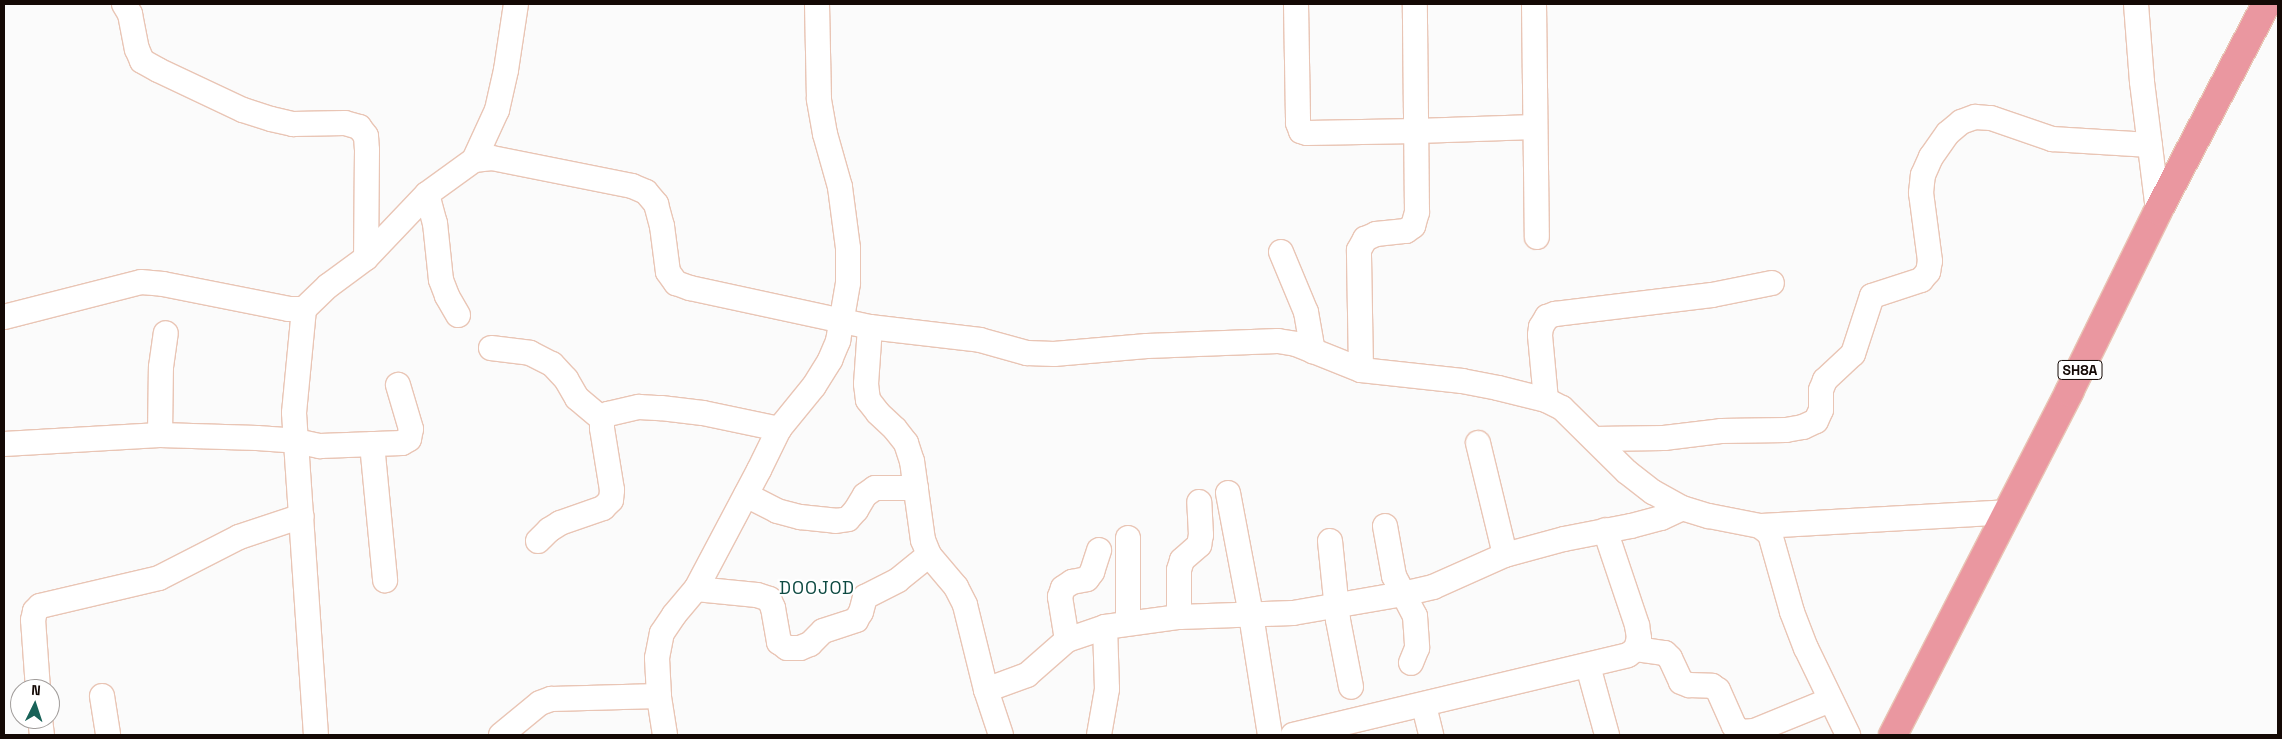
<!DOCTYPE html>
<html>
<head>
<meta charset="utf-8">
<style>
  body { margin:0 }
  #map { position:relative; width:2282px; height:739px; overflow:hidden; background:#fbfbfb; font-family:"Space Grotesk",sans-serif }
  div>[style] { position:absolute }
  .roads { filter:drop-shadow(1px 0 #e9c5b5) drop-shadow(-1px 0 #e9c5b5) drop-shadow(0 1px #e9c5b5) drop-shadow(0 -1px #e9c5b5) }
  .minor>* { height:24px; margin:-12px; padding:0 12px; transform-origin:12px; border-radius:12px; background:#fff }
  .major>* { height:28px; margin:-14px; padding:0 14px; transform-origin:14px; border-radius:14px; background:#ea97a0 }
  span { translate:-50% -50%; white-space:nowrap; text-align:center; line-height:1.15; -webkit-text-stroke:4.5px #fff; paint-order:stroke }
  .shield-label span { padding:1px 4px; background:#fff; border:1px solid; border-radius:4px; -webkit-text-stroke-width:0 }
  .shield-label { font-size:14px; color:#140905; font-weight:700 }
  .quarter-label { font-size:18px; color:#0e4a42; letter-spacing:1px }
  .frame { position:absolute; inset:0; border:5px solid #140905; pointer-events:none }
  .north { position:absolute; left:10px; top:679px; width:50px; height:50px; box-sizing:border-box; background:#fff; border:1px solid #a19d9b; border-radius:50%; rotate:4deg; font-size:14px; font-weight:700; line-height:20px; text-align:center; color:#140905 }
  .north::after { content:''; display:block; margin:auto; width:18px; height:22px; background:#186258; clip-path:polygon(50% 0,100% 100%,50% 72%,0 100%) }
</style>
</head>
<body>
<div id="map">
  <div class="roads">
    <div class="minor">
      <div style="left:124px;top:4px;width:12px;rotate:59deg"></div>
      <div style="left:130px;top:14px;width:36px;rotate:79deg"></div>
      <div style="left:137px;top:49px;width:13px;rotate:67deg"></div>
      <div style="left:142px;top:61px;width:18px;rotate:29deg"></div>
      <div style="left:158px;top:70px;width:94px;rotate:25.2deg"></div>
      <div style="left:243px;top:110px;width:29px;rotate:18deg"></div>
      <div style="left:271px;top:119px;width:23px;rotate:13deg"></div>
      <div style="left:293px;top:124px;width:52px;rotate:-1.1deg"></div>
      <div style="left:345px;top:123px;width:15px;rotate:16deg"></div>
      <div style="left:359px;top:127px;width:11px;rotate:52deg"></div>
      <div style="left:366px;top:136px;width:14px;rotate:86deg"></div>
      <div style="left:367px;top:150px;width:108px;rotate:90.5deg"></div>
      <div style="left:1296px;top:4px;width:119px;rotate:89deg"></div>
      <div style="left:1298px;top:123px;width:9px;rotate:69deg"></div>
      <div style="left:1301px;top:131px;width:6px;rotate:18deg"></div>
      <div style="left:1307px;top:133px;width:110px;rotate:-1deg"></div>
      <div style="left:1417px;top:131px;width:118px;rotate:-1.9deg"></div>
      <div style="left:1534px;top:4px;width:233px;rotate:89.3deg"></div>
      <div style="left:2136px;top:4px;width:78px;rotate:85.6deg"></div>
      <div style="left:2142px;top:82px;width:130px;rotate:82.9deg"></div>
      <div style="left:474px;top:160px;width:55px;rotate:-65.3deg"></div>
      <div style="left:497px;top:110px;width:41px;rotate:-77.3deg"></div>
      <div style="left:506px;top:70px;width:67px;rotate:-81.4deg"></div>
      <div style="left:427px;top:194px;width:30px;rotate:75deg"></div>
      <div style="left:435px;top:223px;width:57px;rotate:84deg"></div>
      <div style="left:441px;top:280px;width:17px;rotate:69deg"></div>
      <div style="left:447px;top:296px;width:22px;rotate:60deg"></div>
      <div style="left:1281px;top:252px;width:65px;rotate:67.4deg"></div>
      <div style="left:1306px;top:312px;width:40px;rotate:80deg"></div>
      <div style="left:304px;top:309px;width:104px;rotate:95.5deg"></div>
      <div style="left:294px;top:413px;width:323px;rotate:86.1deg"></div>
      <div style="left:4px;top:317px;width:141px;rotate:-14.3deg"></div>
      <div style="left:141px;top:282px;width:22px;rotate:5deg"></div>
      <div style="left:163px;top:284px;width:128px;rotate:11.2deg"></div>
      <div style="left:289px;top:309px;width:15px"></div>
      <div style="left:304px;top:309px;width:33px;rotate:-44deg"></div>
      <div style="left:328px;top:286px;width:47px;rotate:-36.4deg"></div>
      <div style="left:366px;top:258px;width:88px;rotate:-46.4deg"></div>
      <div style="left:427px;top:194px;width:58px;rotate:-35.9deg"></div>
      <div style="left:474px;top:160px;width:18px;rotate:-6deg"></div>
      <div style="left:492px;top:158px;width:143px;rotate:11.3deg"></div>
      <div style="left:632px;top:186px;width:15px;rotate:23deg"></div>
      <div style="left:646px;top:192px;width:16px;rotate:50deg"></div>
      <div style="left:656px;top:204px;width:23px;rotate:75deg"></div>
      <div style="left:662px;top:226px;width:46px;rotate:82.6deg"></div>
      <div style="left:668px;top:272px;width:14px;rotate:54deg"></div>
      <div style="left:676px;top:283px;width:15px;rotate:20deg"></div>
      <div style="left:690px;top:288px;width:184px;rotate:12.2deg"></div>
      <div style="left:870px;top:327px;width:111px;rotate:6.7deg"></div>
      <div style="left:980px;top:340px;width:49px;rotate:15.5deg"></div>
      <div style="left:1027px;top:353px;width:27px;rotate:2deg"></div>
      <div style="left:1054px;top:354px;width:93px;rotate:-4.9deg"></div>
      <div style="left:1147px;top:346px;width:131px;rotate:-2.2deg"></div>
      <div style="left:1278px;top:341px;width:18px;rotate:9deg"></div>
      <div style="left:1296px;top:344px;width:70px;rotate:21.8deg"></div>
      <div style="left:1361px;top:370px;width:102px;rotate:6.2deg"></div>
      <div style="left:1462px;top:381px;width:37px;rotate:11deg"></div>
      <div style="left:1498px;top:388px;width:49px;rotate:14deg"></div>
      <div style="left:1546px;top:400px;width:18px;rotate:27deg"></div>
      <div style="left:1562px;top:408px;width:91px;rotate:44.6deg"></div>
      <div style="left:1627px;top:472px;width:33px;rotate:38deg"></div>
      <div style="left:1653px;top:492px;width:33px;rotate:29deg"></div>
      <div style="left:1682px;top:508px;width:28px;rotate:17deg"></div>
      <div style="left:1709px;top:516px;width:52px;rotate:11.1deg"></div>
      <div style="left:1760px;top:526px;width:13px;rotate:39deg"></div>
      <div style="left:1770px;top:534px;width:81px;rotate:74.2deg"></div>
      <div style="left:1792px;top:612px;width:39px;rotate:69deg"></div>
      <div style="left:1806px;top:648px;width:97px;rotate:64.2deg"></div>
      <div style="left:870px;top:327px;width:57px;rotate:94deg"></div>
      <div style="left:866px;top:384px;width:16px;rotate:83deg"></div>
      <div style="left:868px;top:400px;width:16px;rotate:52deg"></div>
      <div style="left:878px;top:413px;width:23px;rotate:43deg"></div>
      <div style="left:895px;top:429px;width:18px;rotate:52deg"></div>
      <div style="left:906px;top:443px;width:19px;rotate:72deg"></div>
      <div style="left:912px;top:461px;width:80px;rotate:82.1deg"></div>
      <div style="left:923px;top:540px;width:16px;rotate:68deg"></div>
      <div style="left:929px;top:555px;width:42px;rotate:49.8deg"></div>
      <div style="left:956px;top:587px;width:20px;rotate:63deg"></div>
      <div style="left:965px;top:605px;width:88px;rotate:76.1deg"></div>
      <div style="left:986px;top:690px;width:47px;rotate:71.6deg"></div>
      <div style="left:491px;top:348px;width:39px;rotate:7deg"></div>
      <div style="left:530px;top:353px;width:25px;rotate:27deg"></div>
      <div style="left:552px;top:364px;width:21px;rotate:47deg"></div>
      <div style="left:566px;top:379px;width:22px;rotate:60deg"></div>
      <div style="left:577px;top:398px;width:33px;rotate:40deg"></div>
      <div style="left:1361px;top:370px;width:120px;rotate:-91deg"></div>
      <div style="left:1359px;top:250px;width:13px;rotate:-61deg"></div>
      <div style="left:1365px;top:239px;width:12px;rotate:-24deg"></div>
      <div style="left:1376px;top:234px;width:30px;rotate:-6deg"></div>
      <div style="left:1406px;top:231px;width:9px;rotate:-36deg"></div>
      <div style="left:1413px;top:226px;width:15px;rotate:-74deg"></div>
      <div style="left:1417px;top:212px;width:208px;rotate:-90.6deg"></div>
      <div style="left:1546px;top:400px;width:65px;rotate:-95.3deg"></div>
      <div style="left:1540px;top:335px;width:8px;rotate:-83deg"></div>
      <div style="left:1541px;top:327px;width:12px;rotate:-59deg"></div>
      <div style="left:1547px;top:317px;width:9px;rotate:-21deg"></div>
      <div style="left:1555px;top:314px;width:158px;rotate:-6.9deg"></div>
      <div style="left:1712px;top:295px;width:61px;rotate:-11.3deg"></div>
      <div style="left:160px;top:435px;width:68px;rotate:-89.2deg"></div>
      <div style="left:161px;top:367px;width:34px;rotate:-82deg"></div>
      <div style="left:1594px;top:439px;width:70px;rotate:-0.8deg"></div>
      <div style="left:1664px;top:438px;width:57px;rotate:-7deg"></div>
      <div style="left:1721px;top:431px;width:65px;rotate:-0.9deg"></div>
      <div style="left:1786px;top:430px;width:17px;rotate:-10deg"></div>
      <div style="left:1803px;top:427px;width:14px;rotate:-25deg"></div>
      <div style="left:1816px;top:421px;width:12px;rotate:-66deg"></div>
      <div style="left:1821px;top:410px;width:20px;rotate:-90deg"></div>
      <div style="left:1821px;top:390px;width:11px;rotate:-68deg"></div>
      <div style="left:1825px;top:380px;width:38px;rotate:-43deg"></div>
      <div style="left:1853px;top:354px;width:61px;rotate:-71.9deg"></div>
      <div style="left:1872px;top:296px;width:52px;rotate:-18.1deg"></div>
      <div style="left:1921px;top:280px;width:11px;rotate:-49deg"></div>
      <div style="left:1928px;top:272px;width:11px;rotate:-80deg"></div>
      <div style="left:1930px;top:261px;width:69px;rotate:-97.5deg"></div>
      <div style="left:1921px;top:193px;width:18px;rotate:-84deg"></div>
      <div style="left:1923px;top:175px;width:20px;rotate:-66deg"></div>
      <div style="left:1931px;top:157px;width:29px;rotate:-55deg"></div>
      <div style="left:1948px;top:133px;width:17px;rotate:-40deg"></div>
      <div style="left:1961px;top:122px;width:15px;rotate:-20deg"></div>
      <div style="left:1975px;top:117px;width:16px;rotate:4deg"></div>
      <div style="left:1991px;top:118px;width:65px;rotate:19deg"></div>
      <div style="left:2052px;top:139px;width:98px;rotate:3.5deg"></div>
      <div style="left:1478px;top:443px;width:115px;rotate:76.4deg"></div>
      <div style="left:4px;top:444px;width:156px;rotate:-3.3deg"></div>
      <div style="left:160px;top:435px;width:97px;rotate:1.8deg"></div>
      <div style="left:257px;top:438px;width:39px;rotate:4deg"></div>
      <div style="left:296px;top:441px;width:25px;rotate:12deg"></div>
      <div style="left:320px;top:446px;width:82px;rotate:-2.1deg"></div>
      <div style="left:402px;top:443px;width:8px;rotate:-30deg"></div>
      <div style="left:409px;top:439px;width:10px;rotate:-79deg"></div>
      <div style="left:411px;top:429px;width:46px;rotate:-106.5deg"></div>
      <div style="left:372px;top:444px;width:137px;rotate:84.5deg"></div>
      <div style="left:1228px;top:493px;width:124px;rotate:79.3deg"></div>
      <div style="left:1251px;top:615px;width:121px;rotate:81deg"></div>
      <div style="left:746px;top:495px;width:35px;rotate:27deg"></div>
      <div style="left:777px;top:511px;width:24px;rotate:15deg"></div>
      <div style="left:800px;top:517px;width:36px;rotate:6deg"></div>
      <div style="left:836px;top:521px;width:12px;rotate:-9deg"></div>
      <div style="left:848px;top:519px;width:12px;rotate:-48deg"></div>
      <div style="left:856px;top:510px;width:17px;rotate:-59deg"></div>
      <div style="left:865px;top:495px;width:12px;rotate:-35deg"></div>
      <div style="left:875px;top:488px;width:41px"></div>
      <div style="left:1385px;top:526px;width:51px;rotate:79.8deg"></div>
      <div style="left:1394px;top:576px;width:45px;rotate:62.3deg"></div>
      <div style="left:1415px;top:616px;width:32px;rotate:86deg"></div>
      <div style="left:1417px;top:648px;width:16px;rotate:112deg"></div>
      <div style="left:1760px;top:526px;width:248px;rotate:-3.2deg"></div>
      <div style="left:1128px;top:538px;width:85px;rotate:90deg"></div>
      <div style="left:538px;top:541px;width:16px;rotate:-45deg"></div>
      <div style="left:549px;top:530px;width:13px;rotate:-32deg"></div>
      <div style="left:560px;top:523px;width:46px;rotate:-19.2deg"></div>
      <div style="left:603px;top:508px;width:11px;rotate:-45deg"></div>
      <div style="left:611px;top:500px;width:10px;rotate:-84deg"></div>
      <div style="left:612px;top:490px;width:63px;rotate:-99.2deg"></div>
      <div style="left:602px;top:428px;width:9px;rotate:-90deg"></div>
      <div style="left:602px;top:419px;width:8px;rotate:-40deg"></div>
      <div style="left:608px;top:414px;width:32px;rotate:-13deg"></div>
      <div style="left:639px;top:407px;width:22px;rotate:3deg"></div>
      <div style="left:661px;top:408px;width:42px;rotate:6.8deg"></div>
      <div style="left:703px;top:413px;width:78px;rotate:11.9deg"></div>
      <div style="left:1330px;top:541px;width:79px;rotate:84.2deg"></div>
      <div style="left:1338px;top:620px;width:68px;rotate:79deg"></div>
      <div style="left:696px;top:589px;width:61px;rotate:5.6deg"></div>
      <div style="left:757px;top:595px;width:13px;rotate:18deg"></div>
      <div style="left:769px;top:599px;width:10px;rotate:66deg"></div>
      <div style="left:773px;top:608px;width:35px;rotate:80deg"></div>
      <div style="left:779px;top:642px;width:10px;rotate:37deg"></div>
      <div style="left:787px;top:648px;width:13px"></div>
      <div style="left:800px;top:648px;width:11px;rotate:-22deg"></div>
      <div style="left:810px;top:644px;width:18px;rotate:-45deg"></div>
      <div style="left:823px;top:631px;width:35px;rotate:-18deg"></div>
      <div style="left:856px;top:620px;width:9px;rotate:-58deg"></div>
      <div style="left:861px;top:612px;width:16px;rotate:-75deg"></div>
      <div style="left:865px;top:597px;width:37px;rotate:-27deg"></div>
      <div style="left:898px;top:580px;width:40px;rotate:-39deg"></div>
      <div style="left:1179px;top:617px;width:47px;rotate:-90deg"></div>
      <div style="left:1179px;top:570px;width:10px;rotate:-73deg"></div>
      <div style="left:1182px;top:560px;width:23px;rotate:-41deg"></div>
      <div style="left:1199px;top:545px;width:10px;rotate:-79deg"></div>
      <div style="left:1201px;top:535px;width:33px;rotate:-93deg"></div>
      <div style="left:1067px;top:640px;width:44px;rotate:-99.2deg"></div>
      <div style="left:1060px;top:597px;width:9px;rotate:-72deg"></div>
      <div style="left:1063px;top:588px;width:11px;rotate:-34deg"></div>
      <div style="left:1072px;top:582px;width:15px;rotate:-11deg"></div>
      <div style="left:1087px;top:579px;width:9px;rotate:-54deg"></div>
      <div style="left:1092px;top:572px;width:23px;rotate:-72deg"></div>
      <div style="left:1636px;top:649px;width:29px;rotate:8deg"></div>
      <div style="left:1665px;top:653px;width:7px;rotate:45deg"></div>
      <div style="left:1670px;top:658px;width:26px;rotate:65deg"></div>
      <div style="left:1681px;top:682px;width:9px;rotate:21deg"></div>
      <div style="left:1689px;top:685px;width:23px;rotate:2deg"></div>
      <div style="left:1712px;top:686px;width:7px;rotate:34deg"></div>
      <div style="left:1718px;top:690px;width:39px;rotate:66deg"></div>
      <div style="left:1734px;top:726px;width:9px;rotate:41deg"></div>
      <div style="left:1741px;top:732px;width:13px;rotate:-4deg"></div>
      <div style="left:1754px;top:731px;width:82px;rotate:-22.2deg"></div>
      <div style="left:1588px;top:666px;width:72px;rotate:74.6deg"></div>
      <div style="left:38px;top:689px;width:69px;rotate:-94.1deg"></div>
      <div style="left:33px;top:620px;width:9px;rotate:-77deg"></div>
      <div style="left:35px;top:611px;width:7px;rotate:-45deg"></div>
      <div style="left:40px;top:606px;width:122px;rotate:-13.2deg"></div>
      <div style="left:159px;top:578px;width:90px;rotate:-27.1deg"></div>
      <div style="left:239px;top:537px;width:66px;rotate:-18.4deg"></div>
      <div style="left:986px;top:690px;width:44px;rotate:-20.1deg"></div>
      <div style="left:1027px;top:675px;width:53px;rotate:-41.2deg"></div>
      <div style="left:1067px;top:640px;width:40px;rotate:-18.9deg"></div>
      <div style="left:1105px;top:627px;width:75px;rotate:-7.7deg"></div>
      <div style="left:1179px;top:617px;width:114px;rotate:-2deg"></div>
      <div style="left:1293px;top:613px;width:112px;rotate:-9.8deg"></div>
      <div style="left:1403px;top:594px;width:31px;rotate:-13deg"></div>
      <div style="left:1433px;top:587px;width:79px;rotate:-24deg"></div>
      <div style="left:1505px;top:555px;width:61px;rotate:-15.2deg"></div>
      <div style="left:1564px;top:539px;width:68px;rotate:-11deg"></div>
      <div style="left:1631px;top:526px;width:31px;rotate:-15deg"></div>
      <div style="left:1661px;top:518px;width:23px;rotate:-25deg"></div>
      <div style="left:102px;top:696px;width:39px;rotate:81deg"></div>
      <div style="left:1424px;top:706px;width:30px;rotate:76deg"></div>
      <div style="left:40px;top:719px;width:16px;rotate:83deg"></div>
      <div style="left:501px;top:735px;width:50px;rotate:-39.4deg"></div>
      <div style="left:540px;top:703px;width:12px;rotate:-20deg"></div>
      <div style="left:551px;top:699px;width:108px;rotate:-1.6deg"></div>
      <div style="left:665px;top:735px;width:39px;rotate:-99deg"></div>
      <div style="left:659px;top:696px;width:38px;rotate:-93deg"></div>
      <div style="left:657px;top:658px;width:25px;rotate:-79deg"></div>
      <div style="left:662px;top:633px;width:22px;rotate:-56deg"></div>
      <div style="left:674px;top:615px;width:34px;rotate:-50deg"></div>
      <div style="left:696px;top:589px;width:135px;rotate:-62.1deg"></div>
      <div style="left:759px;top:470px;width:46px;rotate:-64deg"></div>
      <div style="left:779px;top:429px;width:55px;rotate:-50.9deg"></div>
      <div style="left:814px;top:386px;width:31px;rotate:-58deg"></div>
      <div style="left:830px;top:360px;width:21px;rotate:-67deg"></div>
      <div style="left:838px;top:341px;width:59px;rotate:-80.2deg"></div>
      <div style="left:848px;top:283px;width:35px;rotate:-90deg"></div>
      <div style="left:848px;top:248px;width:62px;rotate:-97.5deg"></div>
      <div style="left:840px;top:187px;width:55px;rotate:-105.8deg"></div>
      <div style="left:825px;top:134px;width:36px;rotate:-100deg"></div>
      <div style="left:819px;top:99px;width:95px;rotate:-91.2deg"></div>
      <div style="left:1099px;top:735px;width:47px;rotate:-80.1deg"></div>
      <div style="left:1107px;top:689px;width:62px;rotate:-91.8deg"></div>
      <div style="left:1293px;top:735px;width:344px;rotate:-13.4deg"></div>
      <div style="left:1628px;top:655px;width:10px;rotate:-37deg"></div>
      <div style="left:1636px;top:649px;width:11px;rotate:-75deg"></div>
      <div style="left:1639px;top:638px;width:13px;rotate:-99deg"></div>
      <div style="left:1637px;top:625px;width:100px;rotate:-108.6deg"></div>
    </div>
    <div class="major">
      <div style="left:1893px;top:735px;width:386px;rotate:-62.8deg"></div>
      <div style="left:2069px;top:392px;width:202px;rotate:-63.8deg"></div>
      <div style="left:2158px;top:211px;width:233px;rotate:-62.4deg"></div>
    </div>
  </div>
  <div class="shield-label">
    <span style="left:2080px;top:370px">SH8A</span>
  </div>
  <div class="quarter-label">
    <span style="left:817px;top:588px">DOOJOD</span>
  </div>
  <div class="frame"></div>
  <div class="north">N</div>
</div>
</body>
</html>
